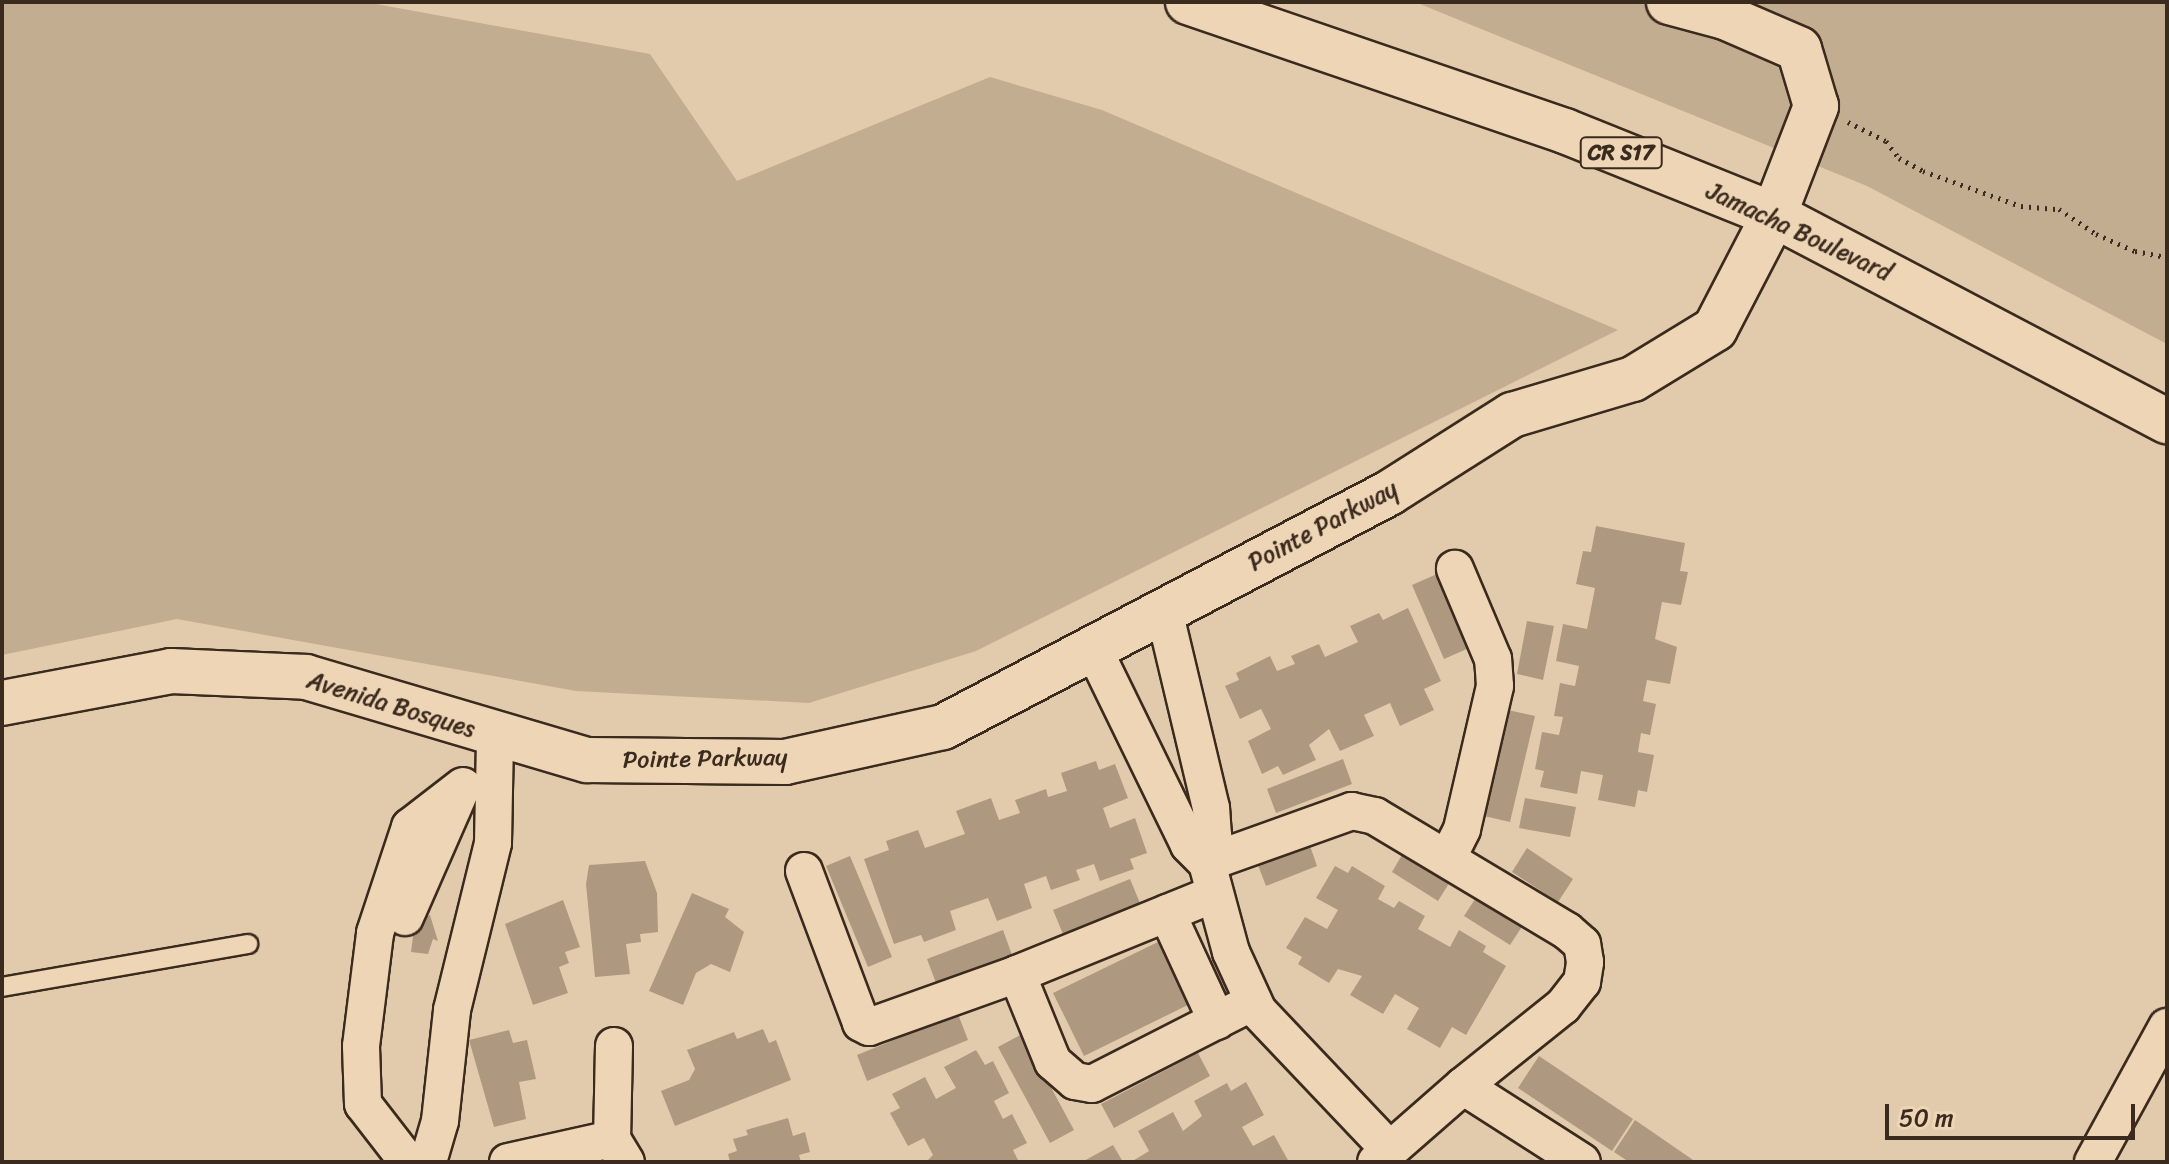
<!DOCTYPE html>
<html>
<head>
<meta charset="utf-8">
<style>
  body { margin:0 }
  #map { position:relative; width:2169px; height:1164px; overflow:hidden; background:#e2cbac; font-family:Sriracha,sans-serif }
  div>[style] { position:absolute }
  .green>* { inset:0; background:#c3ad91 }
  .building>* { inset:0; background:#ae9980 }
  .path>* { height:5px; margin-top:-2.5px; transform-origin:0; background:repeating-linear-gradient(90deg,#3b2a1e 0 2px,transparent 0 8px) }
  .roads { filter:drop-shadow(2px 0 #3b2a1e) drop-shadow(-2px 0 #3b2a1e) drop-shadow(0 2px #3b2a1e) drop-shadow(0 -2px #3b2a1e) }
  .lane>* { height:18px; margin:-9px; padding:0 9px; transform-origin:9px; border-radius:9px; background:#edd5b5 }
  .street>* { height:36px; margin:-18px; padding:0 18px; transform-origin:18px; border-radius:18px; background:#edd5b5 }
  .secondary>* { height:44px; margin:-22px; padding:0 22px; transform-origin:22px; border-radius:22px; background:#edd5b5 }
  .primary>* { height:44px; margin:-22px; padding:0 22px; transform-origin:22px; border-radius:22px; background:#edd5b5 }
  span { translate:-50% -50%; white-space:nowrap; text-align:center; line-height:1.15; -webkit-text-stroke:8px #edd5b5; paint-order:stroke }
  .shield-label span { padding:2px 6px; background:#edd5b5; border:2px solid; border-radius:6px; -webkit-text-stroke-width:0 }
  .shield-label { font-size:22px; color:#3b2a1e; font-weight:700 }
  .street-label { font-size:24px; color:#3b2a1e }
  .frame { position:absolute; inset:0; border:4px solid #3b2a1e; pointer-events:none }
  .scale { position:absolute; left:1885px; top:1104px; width:250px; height:36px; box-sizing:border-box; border:4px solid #3b2a1e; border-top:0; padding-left:10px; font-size:24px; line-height:28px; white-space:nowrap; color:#3b2a1e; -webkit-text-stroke:6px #edd5b5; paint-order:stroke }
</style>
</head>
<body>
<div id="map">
  <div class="green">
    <div style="clip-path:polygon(2px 2px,365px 2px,650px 54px,737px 181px,990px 77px,1102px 110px,1618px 330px,976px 651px,809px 703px,576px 691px,177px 619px,2px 655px)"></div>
    <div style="clip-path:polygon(1415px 2px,2167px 2px,2167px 344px,1867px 186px)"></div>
  </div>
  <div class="building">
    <div style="clip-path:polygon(1596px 526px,1685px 543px,1680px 571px,1688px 572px,1681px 605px,1662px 602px,1655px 639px,1677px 647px,1670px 684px,1647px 680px,1643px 701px,1656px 704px,1650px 735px,1641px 733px,1638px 752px,1654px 755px,1647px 792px,1638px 790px,1635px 807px,1598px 800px,1603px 775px,1581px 771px,1577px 794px,1540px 787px,1544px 771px,1535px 769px,1542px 732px,1559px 735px,1563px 717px,1554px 716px,1560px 683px,1575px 686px,1579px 666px,1556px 661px,1563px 624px,1587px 629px,1595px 588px,1576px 584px,1583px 551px,1591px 552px)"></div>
    <div style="clip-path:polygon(1437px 574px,1469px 648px,1444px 659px,1412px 585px)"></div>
    <div style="clip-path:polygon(1408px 608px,1441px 681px,1424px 689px,1434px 710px,1400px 726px,1390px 703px,1364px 715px,1374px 736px,1340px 751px,1329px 729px,1309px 745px,1316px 760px,1283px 775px,1278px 766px,1262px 774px,1248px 741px,1271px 729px,1261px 709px,1240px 719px,1225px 686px,1239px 680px,1236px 673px,1270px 656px,1277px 671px,1295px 664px,1291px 656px,1319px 644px,1325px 657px,1358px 642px,1350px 626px,1379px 613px,1383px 620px)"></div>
    <div style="clip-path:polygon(1527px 621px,1554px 626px,1543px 680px,1517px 674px)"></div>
    <div style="clip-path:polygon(1508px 710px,1535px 716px,1510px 822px,1484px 816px)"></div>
    <div style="clip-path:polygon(1343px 759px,1352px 784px,1276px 813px,1267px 789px)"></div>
    <div style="clip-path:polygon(1096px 761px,1099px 770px,1115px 764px,1128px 798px,1103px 808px,1110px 828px,1135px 818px,1147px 853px,1130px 859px,1134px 869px,1100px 881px,1094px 864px,1076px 870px,1080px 880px,1051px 890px,1046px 876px,1024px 884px,1032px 908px,997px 921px,988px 898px,950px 911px,956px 930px,924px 942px,921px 935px,894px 944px,864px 859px,889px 850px,886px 841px,918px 830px,925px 848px,965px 834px,956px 811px,991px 798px,999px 820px,1020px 813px,1015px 800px,1046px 789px,1048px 797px,1067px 791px,1061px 773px)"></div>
    <div style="clip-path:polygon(1525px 798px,1576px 807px,1570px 837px,1519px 828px)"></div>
    <div style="clip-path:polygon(1308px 840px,1317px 866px,1266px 886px,1256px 860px)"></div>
    <div style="clip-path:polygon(1406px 848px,1453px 877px,1438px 901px,1392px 872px)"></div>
    <div style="clip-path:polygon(1527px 848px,1573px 879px,1558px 902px,1512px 872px)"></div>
    <div style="clip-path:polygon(850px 856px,892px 957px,868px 967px,826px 866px)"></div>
    <div style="clip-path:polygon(645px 861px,657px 893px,658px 932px,640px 934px,641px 942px,626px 944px,630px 974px,595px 977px,586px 884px,589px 865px)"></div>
    <div style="clip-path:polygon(1335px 866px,1348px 873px,1352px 866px,1385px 886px,1378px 899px,1394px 908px,1399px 901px,1425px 916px,1418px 929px,1450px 947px,1459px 930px,1486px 946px,1483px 952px,1506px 966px,1466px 1035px,1452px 1027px,1440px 1048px,1407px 1029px,1419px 1008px,1395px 994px,1383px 1014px,1350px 995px,1362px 976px,1338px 969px,1329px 983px,1298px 964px,1302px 957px,1286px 948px,1305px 917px,1327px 929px,1338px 910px,1316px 898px)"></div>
    <div style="clip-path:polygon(1130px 879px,1140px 903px,1063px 934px,1053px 910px)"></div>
    <div style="clip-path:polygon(692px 893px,729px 909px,725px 917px,744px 932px,730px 972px,711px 964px,696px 973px,683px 1005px,649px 991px)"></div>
    <div style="clip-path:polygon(1479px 893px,1525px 922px,1510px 945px,1464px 916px)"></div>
    <div style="clip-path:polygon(563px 900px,580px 947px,565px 952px,569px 963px,559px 967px,568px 993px,533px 1005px,505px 924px)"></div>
    <div style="clip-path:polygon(430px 915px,438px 941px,433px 939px,428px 954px,411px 952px,415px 921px)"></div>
    <div style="clip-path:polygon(1003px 930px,1012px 955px,936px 983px,927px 959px)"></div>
    <div style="clip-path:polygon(1160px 941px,1190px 1004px,1084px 1056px,1053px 993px)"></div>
    <div style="clip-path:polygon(958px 1014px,968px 1040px,867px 1081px,857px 1055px)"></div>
    <div style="clip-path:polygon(763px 1029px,769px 1043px,776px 1040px,791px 1080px,675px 1126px,661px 1091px,689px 1080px,695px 1069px,687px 1050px,734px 1032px,737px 1039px)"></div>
    <div style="clip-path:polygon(509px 1030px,513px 1043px,527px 1040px,536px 1079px,519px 1082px,526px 1119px,494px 1127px,469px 1040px)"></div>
    <div style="clip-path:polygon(1022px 1034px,1074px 1130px,1050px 1143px,998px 1047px)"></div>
    <div style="clip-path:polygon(976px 1050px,985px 1065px,993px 1061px,1009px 1093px,994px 1101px,1003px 1119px,1012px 1114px,1027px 1143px,1013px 1150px,1019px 1162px,926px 1162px,933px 1155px,924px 1138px,908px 1146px,890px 1113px,900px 1108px,892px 1094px,925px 1077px,936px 1099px,956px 1088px,944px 1067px)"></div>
    <div style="clip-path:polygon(1198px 1053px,1210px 1076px,1114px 1128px,1101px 1104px)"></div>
    <div style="clip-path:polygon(1539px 1056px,1633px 1119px,1612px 1151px,1518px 1088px)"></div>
    <div style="clip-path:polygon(1246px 1082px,1264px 1115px,1242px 1127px,1253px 1146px,1274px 1135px,1289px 1162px,1131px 1162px,1149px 1151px,1138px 1131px,1173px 1112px,1183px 1131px,1202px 1116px,1194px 1101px,1227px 1083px,1231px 1091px)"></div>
    <div style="clip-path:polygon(788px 1118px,793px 1136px,805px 1132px,810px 1152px,799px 1155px,801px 1162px,730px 1162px,728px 1154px,737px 1151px,733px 1139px,748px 1135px,746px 1130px)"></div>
    <div style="clip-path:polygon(1635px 1120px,1696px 1162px,1629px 1162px,1614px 1152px)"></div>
    <div style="clip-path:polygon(1113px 1145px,1123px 1162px,1082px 1162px)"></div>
  </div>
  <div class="path">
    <div style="left:1848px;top:122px;width:42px;rotate:26.6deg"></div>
    <div style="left:1886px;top:141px;width:21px;rotate:53deg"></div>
    <div style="left:1899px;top:158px;width:27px;rotate:28deg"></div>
    <div style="left:1923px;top:171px;width:104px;rotate:19.7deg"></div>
    <div style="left:2021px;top:206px;width:38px;rotate:5deg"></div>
    <div style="left:2059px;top:209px;width:45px;rotate:34deg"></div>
    <div style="left:2096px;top:234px;width:43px;rotate:23.6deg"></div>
    <div style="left:2135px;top:251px;width:33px;rotate:11deg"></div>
  </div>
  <div class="roads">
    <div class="lane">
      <div style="left:2px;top:987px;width:250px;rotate:-9.9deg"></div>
    </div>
    <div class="street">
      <div style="left:1093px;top:648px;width:219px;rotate:64deg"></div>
      <div style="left:1189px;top:845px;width:25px;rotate:45deg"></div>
      <div style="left:1207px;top:863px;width:28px;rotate:-77deg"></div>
      <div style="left:1213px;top:836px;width:28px;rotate:-94deg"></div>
      <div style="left:1211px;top:808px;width:203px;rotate:-103.4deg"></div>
      <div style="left:1448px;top:857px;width:31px;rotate:-63deg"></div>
      <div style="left:1462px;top:829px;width:147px;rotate:-77deg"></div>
      <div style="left:1495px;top:686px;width:27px;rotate:-94deg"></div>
      <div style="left:1493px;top:659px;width:98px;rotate:-112.9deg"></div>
      <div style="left:804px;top:871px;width:162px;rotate:69.4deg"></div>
      <div style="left:861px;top:1023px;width:9px;rotate:27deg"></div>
      <div style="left:869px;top:1027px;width:157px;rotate:-19.7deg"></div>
      <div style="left:1017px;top:974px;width:95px;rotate:67.8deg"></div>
      <div style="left:1053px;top:1062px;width:29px;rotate:41deg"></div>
      <div style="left:1075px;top:1081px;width:17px;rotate:10deg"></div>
      <div style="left:1092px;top:1084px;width:181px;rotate:-27deg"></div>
      <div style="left:1167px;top:913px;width:119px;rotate:65.2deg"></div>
      <div style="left:405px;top:917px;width:137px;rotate:-66.3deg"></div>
      <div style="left:1017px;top:974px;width:213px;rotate:-22.1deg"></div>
      <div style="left:614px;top:1046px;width:93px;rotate:91.2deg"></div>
      <div style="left:612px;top:1139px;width:27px;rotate:59deg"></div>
      <div style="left:1463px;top:1086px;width:141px;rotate:32.6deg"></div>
      <div style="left:408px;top:1162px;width:73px;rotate:-127.8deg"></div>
      <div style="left:363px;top:1104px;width:58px;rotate:-92deg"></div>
      <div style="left:361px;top:1046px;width:114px;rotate:-82.9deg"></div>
      <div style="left:375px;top:933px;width:112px;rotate:-71.7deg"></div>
      <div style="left:410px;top:827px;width:67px;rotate:-37.7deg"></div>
      <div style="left:428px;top:1162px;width:43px;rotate:-73.7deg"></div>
      <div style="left:440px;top:1121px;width:112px;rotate:-83.8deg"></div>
      <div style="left:452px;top:1010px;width:172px;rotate:-76.2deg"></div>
      <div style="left:493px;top:843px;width:106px;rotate:-88.9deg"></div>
      <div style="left:508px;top:1162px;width:107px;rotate:-12.5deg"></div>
      <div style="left:1376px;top:1162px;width:18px;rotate:-41deg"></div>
      <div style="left:1390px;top:1150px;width:97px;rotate:-41.2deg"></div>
      <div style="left:1463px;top:1086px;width:128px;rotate:-38.7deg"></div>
      <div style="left:1563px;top:1006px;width:31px;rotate:-52deg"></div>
      <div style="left:1582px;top:982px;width:20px;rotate:-81deg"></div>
      <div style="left:1585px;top:962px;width:18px;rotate:-99deg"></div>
      <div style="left:1582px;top:944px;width:20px;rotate:-139deg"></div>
      <div style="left:1567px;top:931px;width:224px;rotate:-149.1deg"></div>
      <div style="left:1375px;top:816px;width:24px;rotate:-168deg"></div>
      <div style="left:1352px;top:811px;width:154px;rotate:160.3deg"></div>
      <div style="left:1207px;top:863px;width:92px;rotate:74.9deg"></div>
      <div style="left:1231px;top:952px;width:65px;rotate:65.4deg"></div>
      <div style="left:1258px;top:1011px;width:192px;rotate:46.5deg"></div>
      <div style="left:2093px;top:1162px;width:154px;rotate:-61.3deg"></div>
    </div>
    <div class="secondary">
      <div style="left:2px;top:703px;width:172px;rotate:-10.7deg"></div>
      <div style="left:171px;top:671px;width:135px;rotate:2.5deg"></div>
      <div style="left:306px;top:677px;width:293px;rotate:16.5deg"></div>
      <div style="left:587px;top:760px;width:198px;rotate:0.6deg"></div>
      <div style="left:785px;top:762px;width:162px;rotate:-12.5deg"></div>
      <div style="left:943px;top:727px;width:504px;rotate:-27.68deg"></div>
      <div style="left:1389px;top:493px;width:146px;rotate:-32.4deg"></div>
      <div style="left:1512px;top:415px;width:126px;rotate:-16.6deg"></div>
      <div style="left:1633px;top:379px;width:96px;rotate:-31.4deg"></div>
      <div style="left:1715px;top:329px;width:128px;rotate:-62.6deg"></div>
      <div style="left:1774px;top:215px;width:117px;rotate:-68.9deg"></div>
      <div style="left:1816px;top:106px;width:59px;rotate:-106.6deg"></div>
      <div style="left:1799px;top:49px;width:81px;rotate:-156.6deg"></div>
      <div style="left:1725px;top:17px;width:58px;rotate:-165deg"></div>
    </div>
    <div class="primary">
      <div style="left:1188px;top:2px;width:398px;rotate:18.9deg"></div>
      <div style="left:1565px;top:131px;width:225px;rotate:21.9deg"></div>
      <div style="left:1774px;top:215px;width:444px;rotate:27.7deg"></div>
    </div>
  </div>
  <div class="shield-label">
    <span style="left:1621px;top:153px">CR S17</span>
  </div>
  <div class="street-label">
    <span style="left:1799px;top:232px;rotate:25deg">Jamacha Boulevard</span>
    <span style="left:1323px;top:526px;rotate:-28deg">Pointe Parkway</span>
    <span style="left:391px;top:705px;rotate:17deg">Avenida Bosques</span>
    <span style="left:705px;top:759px;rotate:-1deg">Pointe Parkway</span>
  </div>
  <div class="frame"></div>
  <div class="scale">50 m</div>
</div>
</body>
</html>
